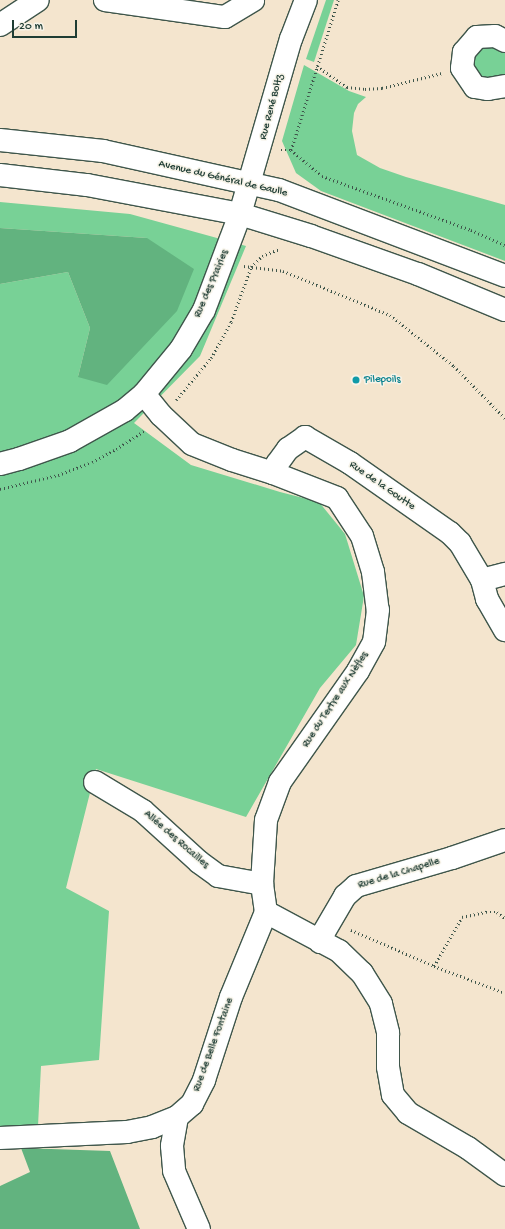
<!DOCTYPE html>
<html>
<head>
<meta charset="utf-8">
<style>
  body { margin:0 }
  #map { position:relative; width:505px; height:1229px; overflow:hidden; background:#f4e5ce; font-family:"Gochi Hand",sans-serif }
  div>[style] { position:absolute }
  .green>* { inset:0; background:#78d196 }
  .forest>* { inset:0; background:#62b37f }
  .path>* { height:2.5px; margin-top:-1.25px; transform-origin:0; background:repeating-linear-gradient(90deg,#3f564b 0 1px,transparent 0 4px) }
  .roads { filter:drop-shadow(1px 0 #3f564b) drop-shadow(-1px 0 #3f564b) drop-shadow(0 1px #3f564b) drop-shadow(0 -1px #3f564b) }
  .street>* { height:22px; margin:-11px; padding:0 11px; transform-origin:11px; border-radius:11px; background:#fff }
  .secondary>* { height:22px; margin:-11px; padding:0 11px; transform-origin:11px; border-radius:11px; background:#fff }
  .primary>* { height:22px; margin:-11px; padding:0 11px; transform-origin:11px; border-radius:11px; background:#fff }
  .dots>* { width:11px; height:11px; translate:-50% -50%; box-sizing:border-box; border:2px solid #f7f3e8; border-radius:50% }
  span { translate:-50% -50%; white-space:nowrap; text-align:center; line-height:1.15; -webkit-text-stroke:3px #f7f3e8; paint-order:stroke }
  .street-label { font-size:11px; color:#1f3d34 }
  .culture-label { font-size:11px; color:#0d838f }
  .left { translate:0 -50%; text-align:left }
  .scale { position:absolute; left:12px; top:20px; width:65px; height:18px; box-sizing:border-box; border:2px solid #1f3d34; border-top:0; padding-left:5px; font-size:12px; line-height:14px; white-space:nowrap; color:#1f3d34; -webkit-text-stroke:3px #f7f3e8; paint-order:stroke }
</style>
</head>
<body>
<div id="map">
  <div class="green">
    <div style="clip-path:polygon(326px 0,334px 0,314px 62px,306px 59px)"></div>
    <div style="clip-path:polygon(493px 45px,505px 51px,505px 78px,479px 79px,473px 66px,473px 55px,481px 47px)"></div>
    <div style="clip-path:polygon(304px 65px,349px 91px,366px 97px,358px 104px,354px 113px,352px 131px,357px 155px,380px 168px,406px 177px,505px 205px,505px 261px,321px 191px,296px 173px,282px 141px)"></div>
    <div style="clip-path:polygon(0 202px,130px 214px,246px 246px,200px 356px,134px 423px,191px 465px,280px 492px,319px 502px,345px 534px,364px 596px,356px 645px,320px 688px,246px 817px,96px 769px,66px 888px,109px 911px,99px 1060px,41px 1066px,38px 1126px,0 1126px,0 284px,68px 272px,90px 328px,78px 377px,147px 238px,0 228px)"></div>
  </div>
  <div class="forest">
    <div style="clip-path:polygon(0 228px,147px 238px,194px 269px,177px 311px,107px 385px,78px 377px,90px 328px,68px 272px,0 284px)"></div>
    <div style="clip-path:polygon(21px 1148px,110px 1151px,140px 1229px,0 1229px,0 1186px,30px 1172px)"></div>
  </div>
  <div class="path">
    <div style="left:317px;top:66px;width:37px;rotate:35deg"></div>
    <div style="left:347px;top:87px;width:18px;rotate:6deg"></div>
    <div style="left:365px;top:89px;width:17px;rotate:-3deg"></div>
    <div style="left:382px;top:88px;width:62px;rotate:-14deg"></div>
    <div style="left:281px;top:150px;width:10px"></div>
    <div style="left:291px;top:150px;width:157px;rotate:-72.6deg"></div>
    <div style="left:291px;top:150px;width:40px;rotate:40deg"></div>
    <div style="left:322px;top:176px;width:158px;rotate:19.9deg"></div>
    <div style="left:471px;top:230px;width:37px;rotate:24deg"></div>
    <div style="left:244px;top:266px;width:39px;rotate:7deg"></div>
    <div style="left:283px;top:271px;width:116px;rotate:22.4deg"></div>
    <div style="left:390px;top:315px;width:82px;rotate:38.6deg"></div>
    <div style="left:454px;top:366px;width:73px;rotate:45.6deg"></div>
    <div style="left:176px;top:400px;width:55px;rotate:-50.2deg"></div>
    <div style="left:211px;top:358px;width:41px;rotate:-60.9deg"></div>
    <div style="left:231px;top:322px;width:59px;rotate:-70deg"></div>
    <div style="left:251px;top:267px;width:16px;rotate:-45deg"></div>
    <div style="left:262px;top:256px;width:18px;rotate:-22deg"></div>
    <div style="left:0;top:489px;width:60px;rotate:-13.6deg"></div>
    <div style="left:58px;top:475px;width:36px;rotate:-21deg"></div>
    <div style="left:92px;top:462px;width:27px;rotate:-28deg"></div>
    <div style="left:116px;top:449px;width:35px;rotate:-33deg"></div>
    <div style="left:351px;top:930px;width:90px;rotate:23.4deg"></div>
    <div style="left:434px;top:966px;width:76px;rotate:20.8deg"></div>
    <div style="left:434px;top:966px;width:56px;rotate:-60.3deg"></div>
    <div style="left:462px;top:917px;width:25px;rotate:-12deg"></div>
    <div style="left:486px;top:912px;width:11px"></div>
    <div style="left:497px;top:912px;width:10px;rotate:37deg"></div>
  </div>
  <div class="roads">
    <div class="street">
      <div style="left:105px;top:0;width:121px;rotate:8.1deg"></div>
      <div style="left:225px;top:17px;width:33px;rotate:-31deg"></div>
      <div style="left:0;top:25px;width:45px;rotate:-33.3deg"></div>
      <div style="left:505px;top:41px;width:11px;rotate:-153deg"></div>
      <div style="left:495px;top:36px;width:18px;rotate:177deg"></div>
      <div style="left:477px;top:37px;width:20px;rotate:131deg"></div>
      <div style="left:464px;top:52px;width:16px;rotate:97deg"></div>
      <div style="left:462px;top:68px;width:23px;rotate:56deg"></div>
      <div style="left:475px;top:87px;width:13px;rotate:9deg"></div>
      <div style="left:488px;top:89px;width:17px;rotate:-10deg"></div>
      <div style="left:144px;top:394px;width:27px;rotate:51deg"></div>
      <div style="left:161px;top:415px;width:42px;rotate:43.1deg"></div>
      <div style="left:192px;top:444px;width:43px;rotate:21.8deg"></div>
      <div style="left:232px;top:460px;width:43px;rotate:17.6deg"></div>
      <div style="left:273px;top:473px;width:69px;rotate:21.3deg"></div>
      <div style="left:337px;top:498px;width:45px;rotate:56.7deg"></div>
      <div style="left:362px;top:536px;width:38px;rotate:73deg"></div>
      <div style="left:373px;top:572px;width:38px;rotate:83deg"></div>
      <div style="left:378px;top:610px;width:32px;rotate:97deg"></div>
      <div style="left:374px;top:642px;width:33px;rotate:119deg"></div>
      <div style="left:358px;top:671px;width:136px;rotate:125.1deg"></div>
      <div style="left:280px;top:782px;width:40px;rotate:110.2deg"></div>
      <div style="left:266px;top:820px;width:64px;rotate:93.6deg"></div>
      <div style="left:262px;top:884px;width:28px;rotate:82deg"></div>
      <div style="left:0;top:464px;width:20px;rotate:-15deg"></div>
      <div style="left:19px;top:459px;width:54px;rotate:-19.4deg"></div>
      <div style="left:70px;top:441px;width:63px;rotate:-29.4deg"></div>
      <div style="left:125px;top:410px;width:25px;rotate:-40deg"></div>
      <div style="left:144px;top:394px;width:58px;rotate:-50.6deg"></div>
      <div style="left:181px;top:349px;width:45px;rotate:-59.5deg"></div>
      <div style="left:204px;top:310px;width:103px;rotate:-69.4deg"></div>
      <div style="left:273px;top:473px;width:10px;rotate:-66deg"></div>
      <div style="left:277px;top:464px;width:19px;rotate:-54deg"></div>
      <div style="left:288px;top:449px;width:21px;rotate:-35deg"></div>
      <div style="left:305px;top:437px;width:52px;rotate:30deg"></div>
      <div style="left:350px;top:463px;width:122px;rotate:35deg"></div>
      <div style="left:450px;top:533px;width:14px;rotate:45deg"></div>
      <div style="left:460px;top:543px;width:43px;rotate:59.3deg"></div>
      <div style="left:482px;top:580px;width:20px;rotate:75deg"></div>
      <div style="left:487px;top:599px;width:36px;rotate:60deg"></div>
      <div style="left:482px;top:580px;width:24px;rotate:-15deg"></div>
      <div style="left:95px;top:782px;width:56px;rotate:31.1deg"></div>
      <div style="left:143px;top:811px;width:76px;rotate:42.3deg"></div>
      <div style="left:199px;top:862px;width:24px;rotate:36deg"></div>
      <div style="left:218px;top:876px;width:45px;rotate:10.3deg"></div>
      <div style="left:266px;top:912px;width:83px;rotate:28.1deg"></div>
      <div style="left:339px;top:951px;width:32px;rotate:44deg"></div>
      <div style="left:362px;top:973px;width:36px;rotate:58deg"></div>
      <div style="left:381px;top:1004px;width:30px;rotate:76deg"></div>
      <div style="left:388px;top:1033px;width:34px;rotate:90deg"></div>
      <div style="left:388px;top:1067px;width:28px;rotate:80deg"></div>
      <div style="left:393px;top:1095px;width:23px;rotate:50deg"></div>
      <div style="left:408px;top:1113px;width:69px;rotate:30.3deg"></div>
      <div style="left:468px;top:1148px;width:46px;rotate:36.1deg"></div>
      <div style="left:320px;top:942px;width:11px;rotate:-68deg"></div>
      <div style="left:324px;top:932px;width:42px;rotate:-59.7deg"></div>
      <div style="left:345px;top:896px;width:15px;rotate:-42deg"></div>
      <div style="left:356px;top:886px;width:100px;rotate:-16.3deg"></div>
      <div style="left:452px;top:858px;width:56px;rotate:-18.8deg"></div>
      <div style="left:177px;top:1117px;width:29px;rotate:100deg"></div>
      <div style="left:172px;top:1146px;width:25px;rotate:85deg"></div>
      <div style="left:174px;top:1171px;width:63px;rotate:66.7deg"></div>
      <div style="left:0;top:1138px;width:127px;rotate:-2.7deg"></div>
      <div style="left:127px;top:1132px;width:25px;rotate:-11deg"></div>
      <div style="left:152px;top:1127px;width:27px;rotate:-22deg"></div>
      <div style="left:177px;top:1117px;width:20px;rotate:-41deg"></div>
      <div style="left:192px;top:1104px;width:27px;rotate:-63deg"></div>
      <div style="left:204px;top:1080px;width:87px;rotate:-72deg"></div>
      <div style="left:231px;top:997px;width:92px;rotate:-67.6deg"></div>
    </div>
    <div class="secondary">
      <div style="left:240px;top:214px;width:182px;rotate:-73.8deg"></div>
      <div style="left:291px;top:39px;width:42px;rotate:-69deg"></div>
    </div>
    <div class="primary">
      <div style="left:0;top:140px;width:104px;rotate:6.1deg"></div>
      <div style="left:103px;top:151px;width:180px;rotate:12.5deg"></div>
      <div style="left:279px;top:190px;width:242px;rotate:20.8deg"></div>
      <div style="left:0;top:175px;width:88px;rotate:6.6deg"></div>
      <div style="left:87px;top:185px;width:156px;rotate:10.7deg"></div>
      <div style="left:240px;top:214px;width:74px;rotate:17.2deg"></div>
      <div style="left:311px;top:236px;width:114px;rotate:19.6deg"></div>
      <div style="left:418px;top:274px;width:94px;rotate:22.5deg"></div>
    </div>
  </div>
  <div class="dots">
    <div style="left:356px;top:380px;background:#0f9aa8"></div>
  </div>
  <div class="street-label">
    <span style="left:272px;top:107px;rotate:-75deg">Rue René Boltz</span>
    <span style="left:223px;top:179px;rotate:13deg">Avenue du Général de Gaulle</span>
    <span style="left:212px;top:284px;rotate:-67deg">Rue des Prairies</span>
    <span style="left:382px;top:486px;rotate:35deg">Rue de la Goutte</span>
    <span style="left:336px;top:700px;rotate:-57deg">Rue du Tertre aux Nèfles</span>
    <span style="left:176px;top:840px;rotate:41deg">Allée des Rocailles</span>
    <span style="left:399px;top:874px;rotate:-17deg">Rue de la Chapelle</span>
    <span style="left:214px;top:1045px;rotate:-70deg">Rue de Belle Fontaine</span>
  </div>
  <div class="culture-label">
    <span class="left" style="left:364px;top:380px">Pilepoils</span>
  </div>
  <div class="scale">20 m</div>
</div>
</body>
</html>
